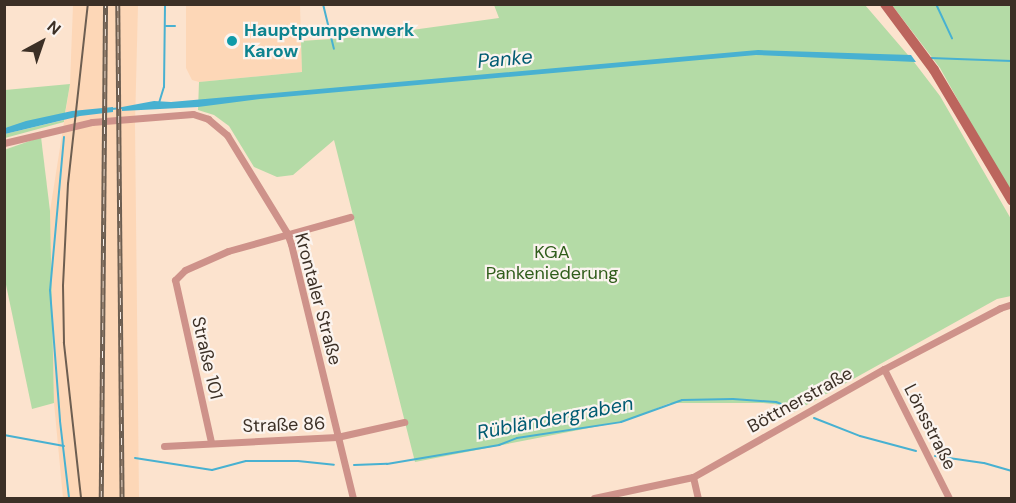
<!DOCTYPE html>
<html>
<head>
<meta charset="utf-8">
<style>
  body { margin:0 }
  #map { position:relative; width:1016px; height:503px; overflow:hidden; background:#fce3ce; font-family:"DM Sans",sans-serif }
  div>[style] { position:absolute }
  .built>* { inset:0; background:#fdd7b7 }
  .green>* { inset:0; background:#b4dba6 }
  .water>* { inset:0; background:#48b1d1 }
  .stream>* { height:2px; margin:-1px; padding:0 1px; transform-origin:1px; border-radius:1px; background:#48b1d1 }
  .minor>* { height:7px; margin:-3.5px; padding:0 3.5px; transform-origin:3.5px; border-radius:3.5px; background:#ce928a }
  .secondary>* { height:10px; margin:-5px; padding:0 5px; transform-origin:5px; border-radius:5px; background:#bc655d }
  .tram>* { height:1.5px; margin:-0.75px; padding:0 0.75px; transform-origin:0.75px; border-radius:0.75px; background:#6d5e51 }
  .rail>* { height:4.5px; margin-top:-2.25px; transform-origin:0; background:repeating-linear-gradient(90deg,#fbf4ef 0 7px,#6d5e51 0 14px); box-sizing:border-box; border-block:2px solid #6d5e51 }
  .dots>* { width:16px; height:16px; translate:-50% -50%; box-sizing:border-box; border:3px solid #fbf4ef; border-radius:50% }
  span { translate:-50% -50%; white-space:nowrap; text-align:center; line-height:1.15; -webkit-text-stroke:4.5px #fbf4ef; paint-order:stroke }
  .culture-label { font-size:18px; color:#0d838f; font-weight:700 }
  .left { translate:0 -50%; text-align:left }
  .park-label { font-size:18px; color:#305d1b }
  .street-label { font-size:18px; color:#3c3026 }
  .water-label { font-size:20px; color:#005b72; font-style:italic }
  .frame { position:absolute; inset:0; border:6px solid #3c3026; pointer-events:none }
  .north { position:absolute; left:12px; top:12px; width:60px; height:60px; -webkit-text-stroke:4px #fbf4ef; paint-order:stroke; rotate:40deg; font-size:16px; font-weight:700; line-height:24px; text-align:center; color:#3c3026 }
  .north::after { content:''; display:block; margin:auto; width:21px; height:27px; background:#3c3026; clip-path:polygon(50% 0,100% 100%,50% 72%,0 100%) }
</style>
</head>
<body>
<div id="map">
  <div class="built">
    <div style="clip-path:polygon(73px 5px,138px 5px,135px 124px,139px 498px,63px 498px,54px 403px,50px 211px,70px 84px)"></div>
    <div style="clip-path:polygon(186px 5px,300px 5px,302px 72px,199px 82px,192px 80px,186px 68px)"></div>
  </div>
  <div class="green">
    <div style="clip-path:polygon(494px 5px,865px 5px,914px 62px,940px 96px,1011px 219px,1011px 296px,997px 299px,794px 412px,783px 405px,763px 403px,670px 403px,625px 421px,415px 462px,334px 140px,293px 175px,277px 177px,254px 167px,229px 126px,214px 115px,198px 110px,199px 82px,302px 72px,301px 41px,361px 37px,499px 18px)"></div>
    <div style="clip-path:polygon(892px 5px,1011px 5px,1011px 195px,940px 68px)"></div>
    <div style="clip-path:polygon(70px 84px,65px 113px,5px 128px,5px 90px)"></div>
    <div style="clip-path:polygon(64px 120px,64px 122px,5px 138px,5px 134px)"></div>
    <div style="clip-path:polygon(41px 137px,50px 211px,54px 403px,32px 409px,5px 280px,4px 150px)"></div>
  </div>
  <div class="water">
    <div style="clip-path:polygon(758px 50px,911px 55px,916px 62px,756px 55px,260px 99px,198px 107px,122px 111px,122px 107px,154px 101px,171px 102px)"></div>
    <div style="clip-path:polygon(113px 107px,113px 112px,80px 116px,5px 134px,5px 128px,26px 121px,72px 111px)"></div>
  </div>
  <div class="stream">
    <div style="left:323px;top:4px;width:46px;rotate:76.3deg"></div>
    <div style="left:936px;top:4px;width:38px;rotate:65deg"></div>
    <div style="left:166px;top:26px;width:9px"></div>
    <div style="left:930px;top:58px;width:82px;rotate:2.1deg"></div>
    <div style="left:159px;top:103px;width:17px;rotate:-73deg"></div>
    <div style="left:164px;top:87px;width:83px;rotate:-89.3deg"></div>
    <div style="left:111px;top:109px;width:12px;rotate:-5deg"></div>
    <div style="left:64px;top:137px;width:154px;rotate:95.2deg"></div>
    <div style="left:50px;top:290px;width:131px;rotate:85.6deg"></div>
    <div style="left:60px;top:421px;width:78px;rotate:83.3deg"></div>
    <div style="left:814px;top:418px;width:49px;rotate:21.4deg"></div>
    <div style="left:860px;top:436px;width:58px;rotate:15deg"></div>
    <div style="left:4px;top:435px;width:61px;rotate:10.4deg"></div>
    <div style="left:935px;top:456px;width:49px;rotate:8.1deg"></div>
    <div style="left:984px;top:463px;width:29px;rotate:16deg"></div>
    <div style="left:135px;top:458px;width:78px;rotate:8.9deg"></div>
    <div style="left:212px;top:470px;width:35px;rotate:-15deg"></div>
    <div style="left:246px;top:461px;width:52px"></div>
    <div style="left:298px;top:461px;width:36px;rotate:6deg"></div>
    <div style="left:354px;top:465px;width:33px;rotate:-2deg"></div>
    <div style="left:387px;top:464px;width:114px;rotate:-9.6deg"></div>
    <div style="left:499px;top:445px;width:19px;rotate:-21deg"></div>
    <div style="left:517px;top:438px;width:105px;rotate:-8.7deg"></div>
    <div style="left:621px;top:422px;width:65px;rotate:-19.8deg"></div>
    <div style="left:682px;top:400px;width:51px;rotate:-1.1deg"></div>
    <div style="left:733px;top:399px;width:43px;rotate:4deg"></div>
    <div style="left:776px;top:402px;width:20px;rotate:20deg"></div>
  </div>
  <div class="minor">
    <div style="left:4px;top:143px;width:90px;rotate:-13.4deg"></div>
    <div style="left:92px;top:122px;width:101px;rotate:-4.5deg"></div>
    <div style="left:193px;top:114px;width:16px;rotate:18deg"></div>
    <div style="left:208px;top:119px;width:25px;rotate:40deg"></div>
    <div style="left:227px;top:135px;width:115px;rotate:58.5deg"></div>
    <div style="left:287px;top:233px;width:12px;rotate:70deg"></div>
    <div style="left:291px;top:244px;width:261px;rotate:76.3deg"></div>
    <div style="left:884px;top:369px;width:144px;rotate:63.3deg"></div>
    <div style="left:211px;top:442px;width:166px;rotate:-102.5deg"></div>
    <div style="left:175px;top:280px;width:14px;rotate:-45deg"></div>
    <div style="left:185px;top:270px;width:47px;rotate:-23.8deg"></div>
    <div style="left:228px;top:251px;width:127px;rotate:-15.6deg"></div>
    <div style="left:164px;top:446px;width:173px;rotate:-3deg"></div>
    <div style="left:337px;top:437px;width:69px;rotate:-12.6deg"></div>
    <div style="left:693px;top:477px;width:22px;rotate:77deg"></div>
    <div style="left:594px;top:498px;width:101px;rotate:-12deg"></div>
    <div style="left:693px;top:477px;width:219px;rotate:-29.5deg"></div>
    <div style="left:884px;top:369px;width:131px;rotate:-27.7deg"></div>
    <div style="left:1000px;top:308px;width:13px;rotate:-18deg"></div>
  </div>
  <div class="secondary">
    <div style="left:885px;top:4px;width:82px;rotate:53.4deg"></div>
    <div style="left:934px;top:70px;width:152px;rotate:59.2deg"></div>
  </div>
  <div class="tram">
    <div style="left:81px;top:498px;width:156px;rotate:-96.3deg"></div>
    <div style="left:64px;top:343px;width:57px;rotate:-91deg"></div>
    <div style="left:63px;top:286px;width:102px;rotate:-87.2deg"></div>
    <div style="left:68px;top:184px;width:181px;rotate:-83.7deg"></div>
  </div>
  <div class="rail">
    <div style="left:118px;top:4px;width:494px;rotate:89.5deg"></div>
    <div style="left:101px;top:498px;width:494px;rotate:-89.5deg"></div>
  </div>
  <div class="dots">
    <div style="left:232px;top:41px;background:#0f9aa8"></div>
  </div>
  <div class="culture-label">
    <span class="left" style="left:244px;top:41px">Hauptpumpenwerk<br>Karow</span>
  </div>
  <div class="park-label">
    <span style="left:552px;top:263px">KGA<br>Pankeniederung</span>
  </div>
  <div class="street-label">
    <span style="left:318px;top:299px;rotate:75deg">Krontaler Straße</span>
    <span style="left:207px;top:358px;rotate:77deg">Straße 101</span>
    <span style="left:800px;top:400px;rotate:-29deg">Böttnerstraße</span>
    <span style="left:284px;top:425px;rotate:-2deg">Straße 86</span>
    <span style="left:930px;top:427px;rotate:63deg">Lönsstraße</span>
  </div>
  <div class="water-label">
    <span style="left:505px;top:59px;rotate:-5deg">Panke</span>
    <span style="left:555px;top:418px;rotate:-11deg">Rübländergraben</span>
  </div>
  <div class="frame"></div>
  <div class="north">N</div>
</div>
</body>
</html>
